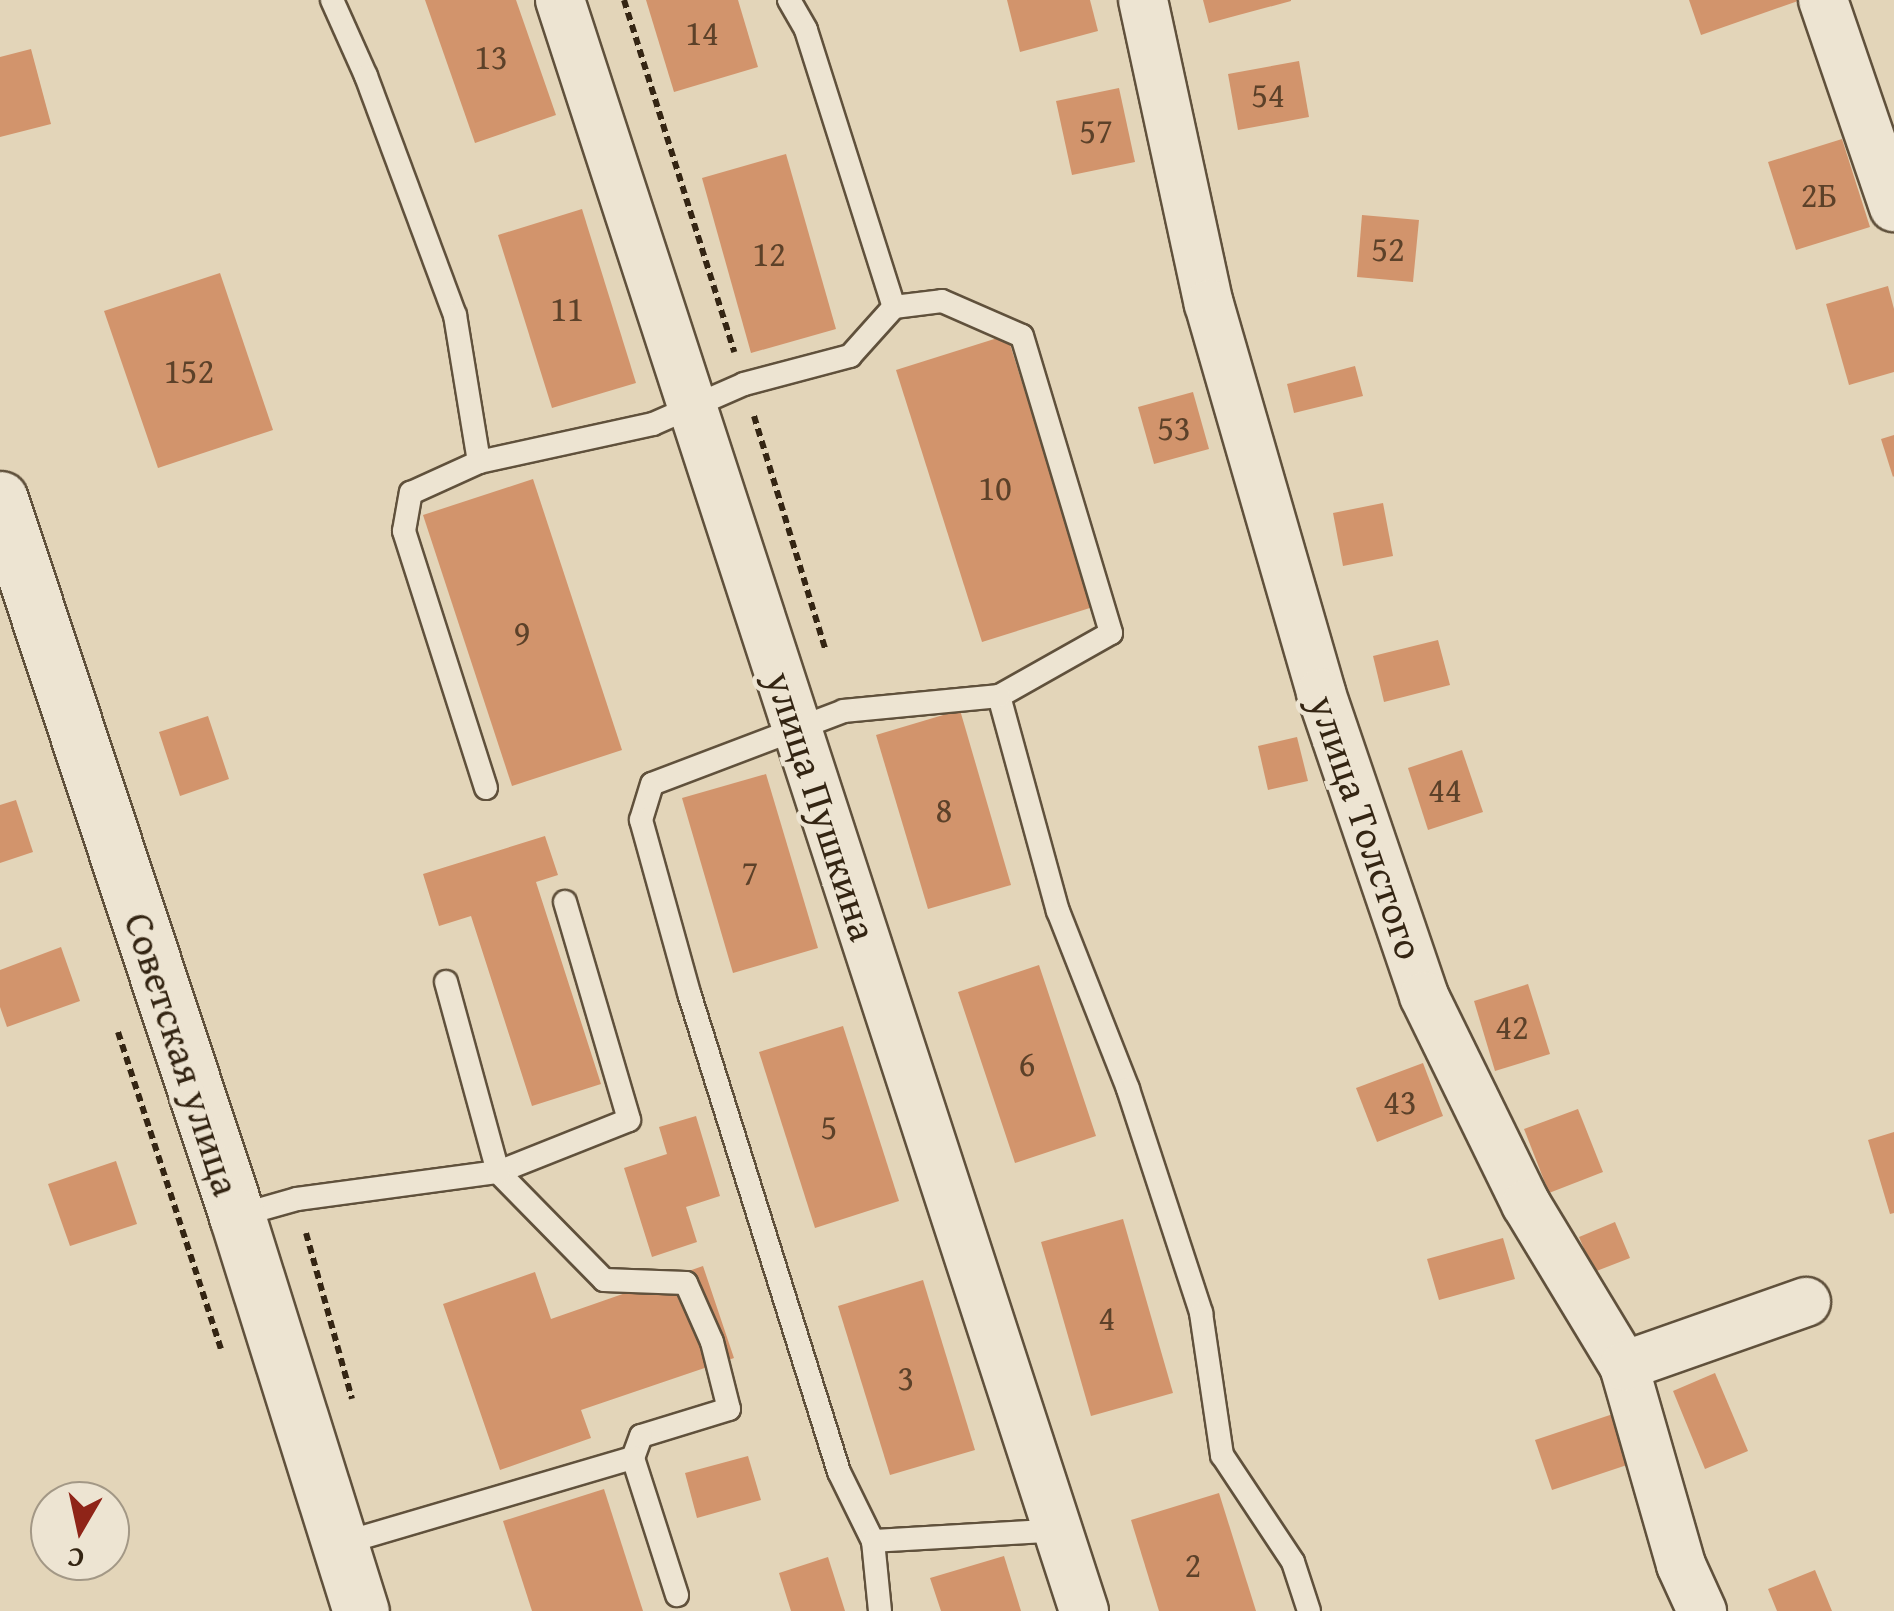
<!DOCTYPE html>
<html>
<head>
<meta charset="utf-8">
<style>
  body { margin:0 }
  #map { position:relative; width:1894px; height:1611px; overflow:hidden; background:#e3d5b9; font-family:"Gentium Book Plus",serif }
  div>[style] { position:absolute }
  .building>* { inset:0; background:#d2946c }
  .path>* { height:6px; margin-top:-3px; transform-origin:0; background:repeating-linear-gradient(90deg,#342513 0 8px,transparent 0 13px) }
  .roads { filter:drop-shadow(2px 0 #60513c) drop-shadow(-2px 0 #60513c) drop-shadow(0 2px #60513c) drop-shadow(0 -2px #60513c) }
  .service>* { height:22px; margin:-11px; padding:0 11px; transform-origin:11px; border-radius:11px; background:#ede4d2 }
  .minor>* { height:48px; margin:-24px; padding:0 24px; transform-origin:24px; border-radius:24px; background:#ede4d2 }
  .secondary>* { height:55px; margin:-27.5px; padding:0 27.5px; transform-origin:27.5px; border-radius:27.5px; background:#ede4d2 }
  span { translate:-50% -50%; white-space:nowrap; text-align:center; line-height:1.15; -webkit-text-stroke:9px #ede4d2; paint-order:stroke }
  .number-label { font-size:35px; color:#5c4129 }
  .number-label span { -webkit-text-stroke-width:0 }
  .street-label { font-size:40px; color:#342513 }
  .north { position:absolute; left:30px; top:1481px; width:100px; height:100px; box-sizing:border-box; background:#ede4d2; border:2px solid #a39886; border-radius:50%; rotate:189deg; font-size:28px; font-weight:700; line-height:40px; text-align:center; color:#342513 }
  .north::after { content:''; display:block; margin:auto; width:35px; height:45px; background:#8f2418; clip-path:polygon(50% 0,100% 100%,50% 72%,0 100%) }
</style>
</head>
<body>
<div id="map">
  <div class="building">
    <div style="clip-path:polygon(425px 0,516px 0,556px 115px,475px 143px)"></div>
    <div style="clip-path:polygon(646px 0,738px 0,758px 67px,674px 92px)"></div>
    <div style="clip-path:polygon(1007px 0,1090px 0,1098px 31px,1020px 52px)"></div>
    <div style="clip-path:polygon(1203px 0,1291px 0,1291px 1px,1209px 23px)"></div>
    <div style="clip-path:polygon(1689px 0,1798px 0,1798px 1px,1701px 35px)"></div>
    <div style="clip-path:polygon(31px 49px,51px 124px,0 137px,0 57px)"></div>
    <div style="clip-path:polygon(1299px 61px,1309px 117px,1238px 130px,1228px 74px)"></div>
    <div style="clip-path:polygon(1119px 88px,1135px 162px,1072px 175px,1056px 101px)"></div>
    <div style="clip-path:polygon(1842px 139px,1870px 227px,1796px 250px,1768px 162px)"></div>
    <div style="clip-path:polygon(786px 154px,836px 329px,751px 353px,702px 178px)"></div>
    <div style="clip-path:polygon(582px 209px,636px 383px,552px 408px,498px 235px)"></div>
    <div style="clip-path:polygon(1362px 215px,1419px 220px,1413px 282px,1357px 277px)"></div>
    <div style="clip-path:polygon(220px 273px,273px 430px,158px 468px,104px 311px)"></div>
    <div style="clip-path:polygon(1888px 286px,1894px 309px,1894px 372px,1849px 385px,1826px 304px)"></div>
    <div style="clip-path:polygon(1007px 335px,1093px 607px,982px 642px,896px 370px)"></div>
    <div style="clip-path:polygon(1355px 366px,1363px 396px,1294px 413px,1287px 384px)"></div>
    <div style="clip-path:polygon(1193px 392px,1209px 449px,1154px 464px,1138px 407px)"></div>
    <div style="clip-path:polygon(1894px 435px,1894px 476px,1893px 477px,1881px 439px)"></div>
    <div style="clip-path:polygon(533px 479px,622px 750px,512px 786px,423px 515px)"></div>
    <div style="clip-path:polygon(1383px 503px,1393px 556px,1343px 566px,1333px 513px)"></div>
    <div style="clip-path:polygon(1438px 640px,1450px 685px,1384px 702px,1373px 656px)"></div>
    <div style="clip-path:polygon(960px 710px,1011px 885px,928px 909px,876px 735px)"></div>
    <div style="clip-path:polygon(208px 716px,229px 779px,180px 796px,159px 732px)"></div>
    <div style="clip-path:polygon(1297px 737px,1308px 781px,1268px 790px,1258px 746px)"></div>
    <div style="clip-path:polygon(1462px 750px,1483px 812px,1428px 830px,1408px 768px)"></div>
    <div style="clip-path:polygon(766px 774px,818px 948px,733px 973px,682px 798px)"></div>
    <div style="clip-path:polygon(16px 800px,33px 852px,0 863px,0 805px)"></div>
    <div style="clip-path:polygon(545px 836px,558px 875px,536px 882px,601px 1084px,532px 1106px,471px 916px,439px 926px,423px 874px)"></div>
    <div style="clip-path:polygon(61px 947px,80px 1001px,7px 1027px,0 1007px,0 970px)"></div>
    <div style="clip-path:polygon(1039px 965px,1096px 1136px,1015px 1163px,958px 992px)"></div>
    <div style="clip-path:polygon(1528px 984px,1550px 1054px,1495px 1071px,1474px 1001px)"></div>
    <div style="clip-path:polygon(843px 1026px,899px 1201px,815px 1228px,759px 1052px)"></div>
    <div style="clip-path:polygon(1423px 1063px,1443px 1116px,1377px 1142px,1356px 1088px)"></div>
    <div style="clip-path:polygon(1578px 1109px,1603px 1172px,1549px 1193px,1524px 1129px)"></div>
    <div style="clip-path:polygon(696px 1116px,720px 1196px,686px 1207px,697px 1242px,652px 1257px,624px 1168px,667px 1154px,659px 1127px)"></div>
    <div style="clip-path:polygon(1894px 1132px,1894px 1213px,1890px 1214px,1868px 1140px)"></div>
    <div style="clip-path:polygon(116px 1161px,137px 1224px,70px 1246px,48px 1184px)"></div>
    <div style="clip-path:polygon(1123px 1219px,1173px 1393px,1091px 1416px,1041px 1242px)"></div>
    <div style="clip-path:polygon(1615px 1222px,1630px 1258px,1594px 1272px,1579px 1237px)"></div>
    <div style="clip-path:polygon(1503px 1238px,1515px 1279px,1439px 1300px,1427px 1259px)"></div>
    <div style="clip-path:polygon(703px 1266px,734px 1358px,581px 1410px,591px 1438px,500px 1470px,443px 1304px,535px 1272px,551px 1319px)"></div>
    <div style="clip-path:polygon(923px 1280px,975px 1450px,890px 1475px,838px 1306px)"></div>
    <div style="clip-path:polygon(1715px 1373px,1748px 1451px,1705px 1469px,1673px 1391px)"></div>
    <div style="clip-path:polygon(1619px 1412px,1636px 1462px,1552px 1490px,1535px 1440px)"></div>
    <div style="clip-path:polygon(748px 1456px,761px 1500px,697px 1518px,685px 1473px)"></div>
    <div style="clip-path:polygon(604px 1489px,643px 1611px,532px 1611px,503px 1521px)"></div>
    <div style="clip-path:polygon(1219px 1493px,1256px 1611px,1159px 1611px,1131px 1520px)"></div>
    <div style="clip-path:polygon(1004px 1556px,1021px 1611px,941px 1611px,930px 1578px)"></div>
    <div style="clip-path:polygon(828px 1557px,845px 1611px,791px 1611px,779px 1573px)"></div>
    <div style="clip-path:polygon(1815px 1570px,1832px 1611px,1777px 1611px,1768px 1589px)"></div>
  </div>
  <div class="path">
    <div style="left:624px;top:0;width:369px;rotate:72.6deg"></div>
    <div style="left:754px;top:416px;width:243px;rotate:73deg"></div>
    <div style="left:118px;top:1032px;width:333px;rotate:72deg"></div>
    <div style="left:306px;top:1233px;width:172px;rotate:74.5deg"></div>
  </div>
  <div class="roads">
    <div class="service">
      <div style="left:332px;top:0;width:83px;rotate:65.9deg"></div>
      <div style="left:366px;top:76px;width:255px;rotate:69.6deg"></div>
      <div style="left:455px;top:315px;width:149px;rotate:80.7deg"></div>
      <div style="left:789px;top:0;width:34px;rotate:60deg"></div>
      <div style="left:806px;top:30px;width:291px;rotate:72.4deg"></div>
      <div style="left:999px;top:696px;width:223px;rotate:74.7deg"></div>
      <div style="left:1058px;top:911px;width:191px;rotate:68.5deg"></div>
      <div style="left:1128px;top:1089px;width:236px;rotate:71.9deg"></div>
      <div style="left:1201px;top:1313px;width:144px;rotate:81.6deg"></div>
      <div style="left:1222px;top:1455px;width:128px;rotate:56.4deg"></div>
      <div style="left:1293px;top:1562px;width:52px;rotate:71.9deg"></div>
      <div style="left:486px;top:788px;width:270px;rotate:-107.7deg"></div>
      <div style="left:404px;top:531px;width:39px;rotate:-80deg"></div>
      <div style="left:411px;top:493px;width:75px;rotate:-24.5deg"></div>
      <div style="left:479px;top:462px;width:178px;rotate:-12.3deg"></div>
      <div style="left:653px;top:424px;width:99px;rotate:-23.7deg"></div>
      <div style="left:744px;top:384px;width:110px;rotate:-14.8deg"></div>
      <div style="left:850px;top:356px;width:66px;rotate:-48.1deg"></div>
      <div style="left:894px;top:307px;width:48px;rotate:-7.1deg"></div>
      <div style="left:942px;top:301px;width:87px;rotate:23.6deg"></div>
      <div style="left:1022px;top:336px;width:310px;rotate:73.3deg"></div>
      <div style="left:1111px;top:633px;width:129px;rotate:150.6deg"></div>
      <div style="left:999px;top:696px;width:156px;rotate:174.5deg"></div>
      <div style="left:844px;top:711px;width:205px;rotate:159.2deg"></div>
      <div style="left:652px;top:784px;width:38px;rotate:107deg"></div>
      <div style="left:641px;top:820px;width:180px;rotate:74.5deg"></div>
      <div style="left:689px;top:993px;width:502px;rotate:72.61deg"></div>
      <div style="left:839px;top:1472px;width:77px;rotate:63.8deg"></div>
      <div style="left:873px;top:1541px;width:70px;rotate:84.3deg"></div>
      <div style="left:565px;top:902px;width:227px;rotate:73.6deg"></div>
      <div style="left:629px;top:1120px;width:141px;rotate:158.3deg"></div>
      <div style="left:498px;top:1172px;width:151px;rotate:45.5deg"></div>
      <div style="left:604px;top:1280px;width:82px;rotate:2.1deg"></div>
      <div style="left:686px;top:1283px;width:64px;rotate:66.2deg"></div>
      <div style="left:712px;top:1342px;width:69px;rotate:75.8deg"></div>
      <div style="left:729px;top:1409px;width:92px;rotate:162.9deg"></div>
      <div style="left:641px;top:1436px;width:23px;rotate:110deg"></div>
      <div style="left:237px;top:1216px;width:62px;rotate:-15.8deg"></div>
      <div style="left:297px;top:1199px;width:203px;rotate:-7.7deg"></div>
      <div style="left:498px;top:1172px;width:197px;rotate:-105.3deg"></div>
      <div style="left:873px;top:1541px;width:188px;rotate:-3.3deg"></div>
      <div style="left:340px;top:1544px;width:305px;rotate:-16.4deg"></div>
      <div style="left:633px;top:1458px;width:144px;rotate:72.2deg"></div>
    </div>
    <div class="minor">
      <div style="left:560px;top:0;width:1694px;rotate:71.98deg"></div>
      <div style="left:1143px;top:0;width:311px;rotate:77.8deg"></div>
      <div style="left:1209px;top:304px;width:405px;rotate:73.9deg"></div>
      <div style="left:1321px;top:693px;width:320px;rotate:71.2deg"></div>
      <div style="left:1424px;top:996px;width:232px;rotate:63.9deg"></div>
      <div style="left:1526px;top:1204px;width:189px;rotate:58.8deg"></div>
      <div style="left:1624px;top:1366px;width:207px;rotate:74deg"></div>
      <div style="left:1681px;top:1565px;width:51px;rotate:65.5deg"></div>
      <div style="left:1823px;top:0;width:219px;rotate:71.1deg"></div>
      <div style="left:1624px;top:1366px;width:193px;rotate:-19.4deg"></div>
    </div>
    <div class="secondary">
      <div style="left:0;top:499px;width:755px;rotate:71.71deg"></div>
      <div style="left:237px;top:1216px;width:414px;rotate:72.6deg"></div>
    </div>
  </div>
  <div class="number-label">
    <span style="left:702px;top:33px">14</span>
    <span style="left:491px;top:57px">13</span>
    <span style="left:1268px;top:95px">54</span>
    <span style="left:1096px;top:131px">57</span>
    <span style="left:1819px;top:195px">2Б</span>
    <span style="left:1388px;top:249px">52</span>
    <span style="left:769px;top:254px">12</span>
    <span style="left:567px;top:309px">11</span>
    <span style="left:189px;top:371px">152</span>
    <span style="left:1174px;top:428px">53</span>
    <span style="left:995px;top:488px">10</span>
    <span style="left:522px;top:633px">9</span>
    <span style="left:1445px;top:790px">44</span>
    <span style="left:944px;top:810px">8</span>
    <span style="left:750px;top:873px">7</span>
    <span style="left:1512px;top:1027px">42</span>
    <span style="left:1027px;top:1064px">6</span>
    <span style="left:1400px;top:1102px">43</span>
    <span style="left:829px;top:1127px">5</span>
    <span style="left:1107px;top:1318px">4</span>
    <span style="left:906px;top:1378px">3</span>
    <span style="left:1193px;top:1565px">2</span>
  </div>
  <div class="street-label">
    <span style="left:822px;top:806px;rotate:72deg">улица Пушкина</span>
    <span style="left:1367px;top:827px;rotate:71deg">улица Толстого</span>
    <span style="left:183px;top:1054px;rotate:72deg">Советская улица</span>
  </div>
  <div class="north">С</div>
</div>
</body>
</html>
